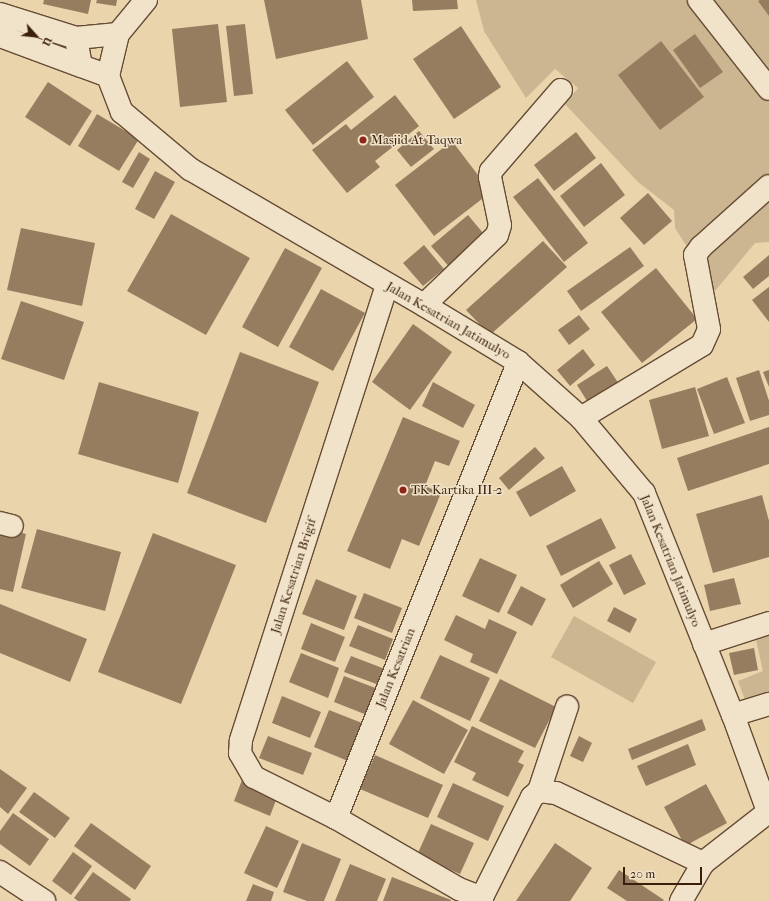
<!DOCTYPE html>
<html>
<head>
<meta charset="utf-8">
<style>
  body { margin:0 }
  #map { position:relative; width:769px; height:901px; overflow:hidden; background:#ead4ac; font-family:"IM FELL French Canon",serif }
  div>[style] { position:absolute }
  .green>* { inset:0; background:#ccb591 }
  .building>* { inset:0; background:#967d60 }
  .roads { filter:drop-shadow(1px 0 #664c35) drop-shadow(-1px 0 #664c35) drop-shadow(0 1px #664c35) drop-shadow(0 -1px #664c35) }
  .minor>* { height:22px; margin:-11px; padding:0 11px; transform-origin:11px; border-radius:11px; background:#f1e3c9 }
  .dots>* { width:11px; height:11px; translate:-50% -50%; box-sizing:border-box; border:2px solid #f1e3c9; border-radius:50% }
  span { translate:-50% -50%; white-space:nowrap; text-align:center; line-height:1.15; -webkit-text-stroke:3px #f1e3c9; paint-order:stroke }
  .poi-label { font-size:13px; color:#3a1f0d }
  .left { translate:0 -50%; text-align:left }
  .street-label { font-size:13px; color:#3a1f0d }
  .north { position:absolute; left:16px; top:16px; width:40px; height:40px; -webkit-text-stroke:3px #f1e3c9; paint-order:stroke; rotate:117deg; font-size:11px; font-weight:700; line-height:16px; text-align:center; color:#3a1f0d }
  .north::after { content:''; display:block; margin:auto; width:14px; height:18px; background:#3a1f0d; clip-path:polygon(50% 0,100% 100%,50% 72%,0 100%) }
  .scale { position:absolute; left:623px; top:867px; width:79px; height:18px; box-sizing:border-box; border:2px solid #3a1f0d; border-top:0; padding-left:5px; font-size:12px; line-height:14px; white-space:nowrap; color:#3a1f0d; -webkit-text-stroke:3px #f1e3c9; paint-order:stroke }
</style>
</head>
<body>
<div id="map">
  <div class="green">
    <div style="clip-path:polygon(476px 0,769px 0,769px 242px,755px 243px,715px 291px,675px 228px,674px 210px,638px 182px,565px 104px,578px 88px,555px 69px,526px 98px,484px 31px)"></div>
    <div style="clip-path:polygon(574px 616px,656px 662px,633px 703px,551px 657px)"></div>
    <div style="clip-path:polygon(769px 635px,769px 701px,748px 708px,738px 681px,763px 671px,756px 640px)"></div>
  </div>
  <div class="building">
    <div style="clip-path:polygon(44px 0,91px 0,88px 14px,43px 4px)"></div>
    <div style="clip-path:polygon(97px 0,117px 0,116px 6px,96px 3px)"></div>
    <div style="clip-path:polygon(264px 0,361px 0,368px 39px,276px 59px)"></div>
    <div style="clip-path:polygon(412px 0,457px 0,458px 9px,413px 11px)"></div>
    <div style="clip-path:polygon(760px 0,769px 0,769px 16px,758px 1px)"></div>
    <div style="clip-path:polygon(218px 24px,227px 102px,180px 107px,172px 29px)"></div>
    <div style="clip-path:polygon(245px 24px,253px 94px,234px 96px,226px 26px)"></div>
    <div style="clip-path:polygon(461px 26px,501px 87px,454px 119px,413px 59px)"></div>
    <div style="clip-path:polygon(695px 34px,723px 72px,700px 88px,673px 50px)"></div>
    <div style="clip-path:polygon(661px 41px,704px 97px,660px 130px,618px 75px)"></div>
    <div style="clip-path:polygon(347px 61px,374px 97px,313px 145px,285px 110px)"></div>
    <div style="clip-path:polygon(48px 82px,92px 111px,70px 146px,25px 117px)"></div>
    <div style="clip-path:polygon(395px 95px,419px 126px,375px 161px,380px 167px,347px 193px,312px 150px,346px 124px,351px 130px)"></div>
    <div style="clip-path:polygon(97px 114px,139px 139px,119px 171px,78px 146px)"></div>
    <div style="clip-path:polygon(419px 131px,434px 149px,411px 167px,397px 150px)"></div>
    <div style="clip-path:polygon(576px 132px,596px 158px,554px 191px,534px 165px)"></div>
    <div style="clip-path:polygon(452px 141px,491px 192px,434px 236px,395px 185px)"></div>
    <div style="clip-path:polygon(139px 152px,150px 159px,133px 188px,122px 182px)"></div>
    <div style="clip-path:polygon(601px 163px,625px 195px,584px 227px,560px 196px)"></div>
    <div style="clip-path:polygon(155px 171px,175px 182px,154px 219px,135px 209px)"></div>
    <div style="clip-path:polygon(538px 178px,588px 243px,564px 262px,513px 197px)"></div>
    <div style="clip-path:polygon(648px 193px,672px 221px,644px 245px,620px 218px)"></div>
    <div style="clip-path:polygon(171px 214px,250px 258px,206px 335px,127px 291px)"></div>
    <div style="clip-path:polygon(468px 215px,488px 239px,452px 270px,431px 246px)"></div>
    <div style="clip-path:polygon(21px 228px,95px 243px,82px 306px,7px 290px)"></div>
    <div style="clip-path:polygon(543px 241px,567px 267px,490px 335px,466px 310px)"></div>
    <div style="clip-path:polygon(424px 245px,444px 269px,423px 286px,403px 263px)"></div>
    <div style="clip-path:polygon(630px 247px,644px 266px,581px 311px,567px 291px)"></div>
    <div style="clip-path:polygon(285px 248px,322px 268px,278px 347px,242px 327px)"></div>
    <div style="clip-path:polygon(769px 255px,769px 276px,753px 289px,743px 277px)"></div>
    <div style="clip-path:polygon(656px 268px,697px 319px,642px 363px,601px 312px)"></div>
    <div style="clip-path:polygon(769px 287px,769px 322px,752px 300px)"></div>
    <div style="clip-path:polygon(321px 289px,365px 313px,333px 371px,289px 347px)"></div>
    <div style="clip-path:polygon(21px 301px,84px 322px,64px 380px,1px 359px)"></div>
    <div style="clip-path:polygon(579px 315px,590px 329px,569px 345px,558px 330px)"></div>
    <div style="clip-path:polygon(413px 324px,452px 352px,410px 410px,372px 382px)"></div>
    <div style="clip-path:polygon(583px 349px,595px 365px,570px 386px,557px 370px)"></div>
    <div style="clip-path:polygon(240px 352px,319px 382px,266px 523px,187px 493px)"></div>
    <div style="clip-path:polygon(607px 366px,619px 384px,589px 404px,577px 385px)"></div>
    <div style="clip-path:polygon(759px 370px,769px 401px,769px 415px,750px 421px,736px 378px)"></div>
    <div style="clip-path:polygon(769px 370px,769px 387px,763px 372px)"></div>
    <div style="clip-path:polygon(727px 377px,745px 423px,714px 434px,697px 389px)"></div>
    <div style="clip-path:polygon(99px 382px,199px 412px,178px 483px,78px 454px)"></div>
    <div style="clip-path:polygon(433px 382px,475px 405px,463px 428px,422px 406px)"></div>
    <div style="clip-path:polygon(695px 387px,709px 436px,662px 449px,649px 400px)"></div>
    <div style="clip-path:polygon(403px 417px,460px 441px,449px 466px,435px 461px,425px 486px,441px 493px,419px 546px,402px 539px,390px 569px,347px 551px)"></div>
    <div style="clip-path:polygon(769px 427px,769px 464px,688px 491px,677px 458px)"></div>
    <div style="clip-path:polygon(535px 447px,545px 458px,509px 490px,499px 478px)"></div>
    <div style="clip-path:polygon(562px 466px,576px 491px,530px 517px,516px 492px)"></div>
    <div style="clip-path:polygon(762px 495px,769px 521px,769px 557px,713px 573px,696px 514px)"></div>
    <div style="clip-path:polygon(601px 518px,616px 548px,561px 576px,546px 546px)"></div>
    <div style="clip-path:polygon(0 528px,26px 534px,13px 592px,0 589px)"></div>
    <div style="clip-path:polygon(37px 529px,121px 552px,105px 611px,21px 588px)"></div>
    <div style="clip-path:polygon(153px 533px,236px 565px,181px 704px,98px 672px)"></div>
    <div style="clip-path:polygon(631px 554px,646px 584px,624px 595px,609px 565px)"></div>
    <div style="clip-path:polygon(480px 558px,517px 575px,499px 613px,462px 596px)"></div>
    <div style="clip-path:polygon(599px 561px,613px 584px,573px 608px,560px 585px)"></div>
    <div style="clip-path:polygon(734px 578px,741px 604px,710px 611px,704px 585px)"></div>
    <div style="clip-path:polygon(316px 579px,357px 596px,344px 630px,302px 614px)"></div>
    <div style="clip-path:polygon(521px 586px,546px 599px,532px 626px,507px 613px)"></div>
    <div style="clip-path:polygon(364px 593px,402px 608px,392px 633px,354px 618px)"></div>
    <div style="clip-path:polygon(0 604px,87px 639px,70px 682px,0 653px)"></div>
    <div style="clip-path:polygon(614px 607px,637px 619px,630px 633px,607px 621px)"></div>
    <div style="clip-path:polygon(456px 615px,485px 629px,489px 619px,517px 632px,497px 674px,470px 662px,473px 654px,444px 640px)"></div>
    <div style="clip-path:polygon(311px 623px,345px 637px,335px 662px,301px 649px)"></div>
    <div style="clip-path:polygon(358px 625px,393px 639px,385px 660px,349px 646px)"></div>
    <div style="clip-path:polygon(754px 648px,758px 670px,734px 675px,729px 653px)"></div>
    <div style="clip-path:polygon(301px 653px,339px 668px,328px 698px,289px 682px)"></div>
    <div style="clip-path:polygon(440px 655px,490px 678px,470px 721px,420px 698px)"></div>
    <div style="clip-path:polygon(351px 656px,385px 669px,379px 685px,344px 672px)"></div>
    <div style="clip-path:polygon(344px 676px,378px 689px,367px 715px,334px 702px)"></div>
    <div style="clip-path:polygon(500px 679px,556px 707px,535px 748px,479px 721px)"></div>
    <div style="clip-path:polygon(282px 696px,321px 712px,310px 738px,272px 723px)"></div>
    <div style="clip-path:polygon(413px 700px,468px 730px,444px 774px,389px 744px)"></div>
    <div style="clip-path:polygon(329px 710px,362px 723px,348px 761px,314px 747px)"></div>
    <div style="clip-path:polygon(702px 719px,706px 730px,632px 760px,628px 749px)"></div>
    <div style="clip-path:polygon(472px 726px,524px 751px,518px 762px,524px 765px,508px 797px,472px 780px,476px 773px,454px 762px)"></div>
    <div style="clip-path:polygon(268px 736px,312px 753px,303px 775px,259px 758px)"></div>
    <div style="clip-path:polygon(579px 736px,592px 743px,583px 762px,570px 756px)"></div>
    <div style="clip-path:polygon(688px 744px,696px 765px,646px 786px,637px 766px)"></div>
    <div style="clip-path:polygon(375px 755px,443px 785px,428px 818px,360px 789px)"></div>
    <div style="clip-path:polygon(0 769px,27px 788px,8px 814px,0 807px)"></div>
    <div style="clip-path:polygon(242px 780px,278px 795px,270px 816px,234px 801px)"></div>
    <div style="clip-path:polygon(453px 783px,504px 806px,488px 841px,437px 817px)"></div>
    <div style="clip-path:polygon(706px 784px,727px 823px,685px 846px,664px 807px)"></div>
    <div style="clip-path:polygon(34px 792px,70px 818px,55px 838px,19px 812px)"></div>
    <div style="clip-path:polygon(13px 813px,49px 839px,30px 866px,0 844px,0 831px)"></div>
    <div style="clip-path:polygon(91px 823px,151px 866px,135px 890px,74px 846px)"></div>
    <div style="clip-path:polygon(431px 824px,474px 843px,460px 874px,417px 855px)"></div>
    <div style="clip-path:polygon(266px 826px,299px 841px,277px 888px,244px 873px)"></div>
    <div style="clip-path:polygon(302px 843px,341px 859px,324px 901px,307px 901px,283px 892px)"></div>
    <div style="clip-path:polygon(555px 843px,592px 868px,570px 901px,516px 901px)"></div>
    <div style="clip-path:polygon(73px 852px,92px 866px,71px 895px,52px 881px)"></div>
    <div style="clip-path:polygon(350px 864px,386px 879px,377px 901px,335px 901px)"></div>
    <div style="clip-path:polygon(619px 870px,664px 900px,663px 901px,627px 901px,607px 888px)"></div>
    <div style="clip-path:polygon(93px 872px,131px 899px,130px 901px,78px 901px,74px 898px)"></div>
    <div style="clip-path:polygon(392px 877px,451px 900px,451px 901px,383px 901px)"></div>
    <div style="clip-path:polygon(253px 884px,274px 892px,271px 901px,246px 901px)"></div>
  </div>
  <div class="roads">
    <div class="minor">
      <div style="left:699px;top:0;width:113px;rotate:51.8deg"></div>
      <div style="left:0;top:14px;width:80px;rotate:17.5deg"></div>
      <div style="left:76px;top:38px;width:28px;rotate:80deg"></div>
      <div style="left:81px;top:66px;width:29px;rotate:20deg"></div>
      <div style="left:108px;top:76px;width:43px;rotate:-76.6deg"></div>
      <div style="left:118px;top:34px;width:44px;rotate:-50.5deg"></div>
      <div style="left:0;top:36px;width:86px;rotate:20.3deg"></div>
      <div style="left:76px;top:38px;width:42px;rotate:-5.4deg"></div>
      <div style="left:108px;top:76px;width:39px;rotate:69deg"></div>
      <div style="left:122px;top:112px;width:89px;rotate:40deg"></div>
      <div style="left:190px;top:169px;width:271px;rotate:30.2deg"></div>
      <div style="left:424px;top:305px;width:110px;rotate:31.2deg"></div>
      <div style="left:518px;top:362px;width:84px;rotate:41.6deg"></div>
      <div style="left:581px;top:418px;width:98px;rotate:50deg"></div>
      <div style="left:644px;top:493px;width:239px;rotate:68.2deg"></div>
      <div style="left:733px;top:715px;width:105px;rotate:70deg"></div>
      <div style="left:387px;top:285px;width:479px;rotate:107.8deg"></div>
      <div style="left:241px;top:741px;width:12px;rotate:95deg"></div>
      <div style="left:240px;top:753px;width:28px;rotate:60deg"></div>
      <div style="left:254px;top:777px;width:92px;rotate:26.6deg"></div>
      <div style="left:336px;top:818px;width:142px;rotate:30deg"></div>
      <div style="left:459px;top:889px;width:25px;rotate:21deg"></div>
      <div style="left:424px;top:305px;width:101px;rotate:-43.8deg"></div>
      <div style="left:497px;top:235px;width:10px;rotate:-73deg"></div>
      <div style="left:500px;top:225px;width:49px;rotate:-101.8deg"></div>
      <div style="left:490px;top:177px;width:6px;rotate:-81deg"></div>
      <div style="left:491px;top:171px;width:107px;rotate:-49.2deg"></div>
      <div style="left:581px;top:418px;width:141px;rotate:-31.1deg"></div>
      <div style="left:702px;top:345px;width:17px;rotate:-66deg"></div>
      <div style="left:709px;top:329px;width:75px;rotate:-100.7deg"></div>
      <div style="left:695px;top:255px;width:10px;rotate:-53deg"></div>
      <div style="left:701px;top:247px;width:91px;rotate:-41.9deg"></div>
      <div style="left:0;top:523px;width:12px;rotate:14deg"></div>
      <div style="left:704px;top:644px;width:68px;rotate:-17.9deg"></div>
      <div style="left:733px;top:715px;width:38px;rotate:-17deg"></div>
      <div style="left:539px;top:791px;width:89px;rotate:-71.6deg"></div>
      <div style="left:336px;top:818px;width:491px;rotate:-68.2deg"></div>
      <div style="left:0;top:872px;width:53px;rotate:33.4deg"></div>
      <div style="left:480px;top:901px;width:116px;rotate:-63.4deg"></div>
      <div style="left:532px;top:797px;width:9px;rotate:-41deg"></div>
      <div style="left:539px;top:791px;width:17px;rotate:7deg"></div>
      <div style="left:556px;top:793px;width:163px;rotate:25.5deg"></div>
      <div style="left:681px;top:901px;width:44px;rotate:-59.9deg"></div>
      <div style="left:703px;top:863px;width:83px;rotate:-38.1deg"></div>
    </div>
  </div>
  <div class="dots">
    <div style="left:363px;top:140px;background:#8f2418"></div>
    <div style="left:403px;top:490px;background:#8f2418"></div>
  </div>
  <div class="poi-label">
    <span class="left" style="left:371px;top:140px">Masjid At Taqwa</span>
    <span class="left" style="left:411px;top:490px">TK Kartika III-2</span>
  </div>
  <div class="street-label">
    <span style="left:448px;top:321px;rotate:30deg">Jalan Kesatrian Jatimulyo</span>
    <span style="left:670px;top:561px;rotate:68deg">Jalan Kesatrian Jatimulyo</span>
    <span style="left:294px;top:576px;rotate:-72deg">Jalan Kesatrian Brigif</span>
    <span style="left:396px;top:668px;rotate:-68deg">Jalan Kesatrian</span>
  </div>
  <div class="north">U</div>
  <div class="scale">20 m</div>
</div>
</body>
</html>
